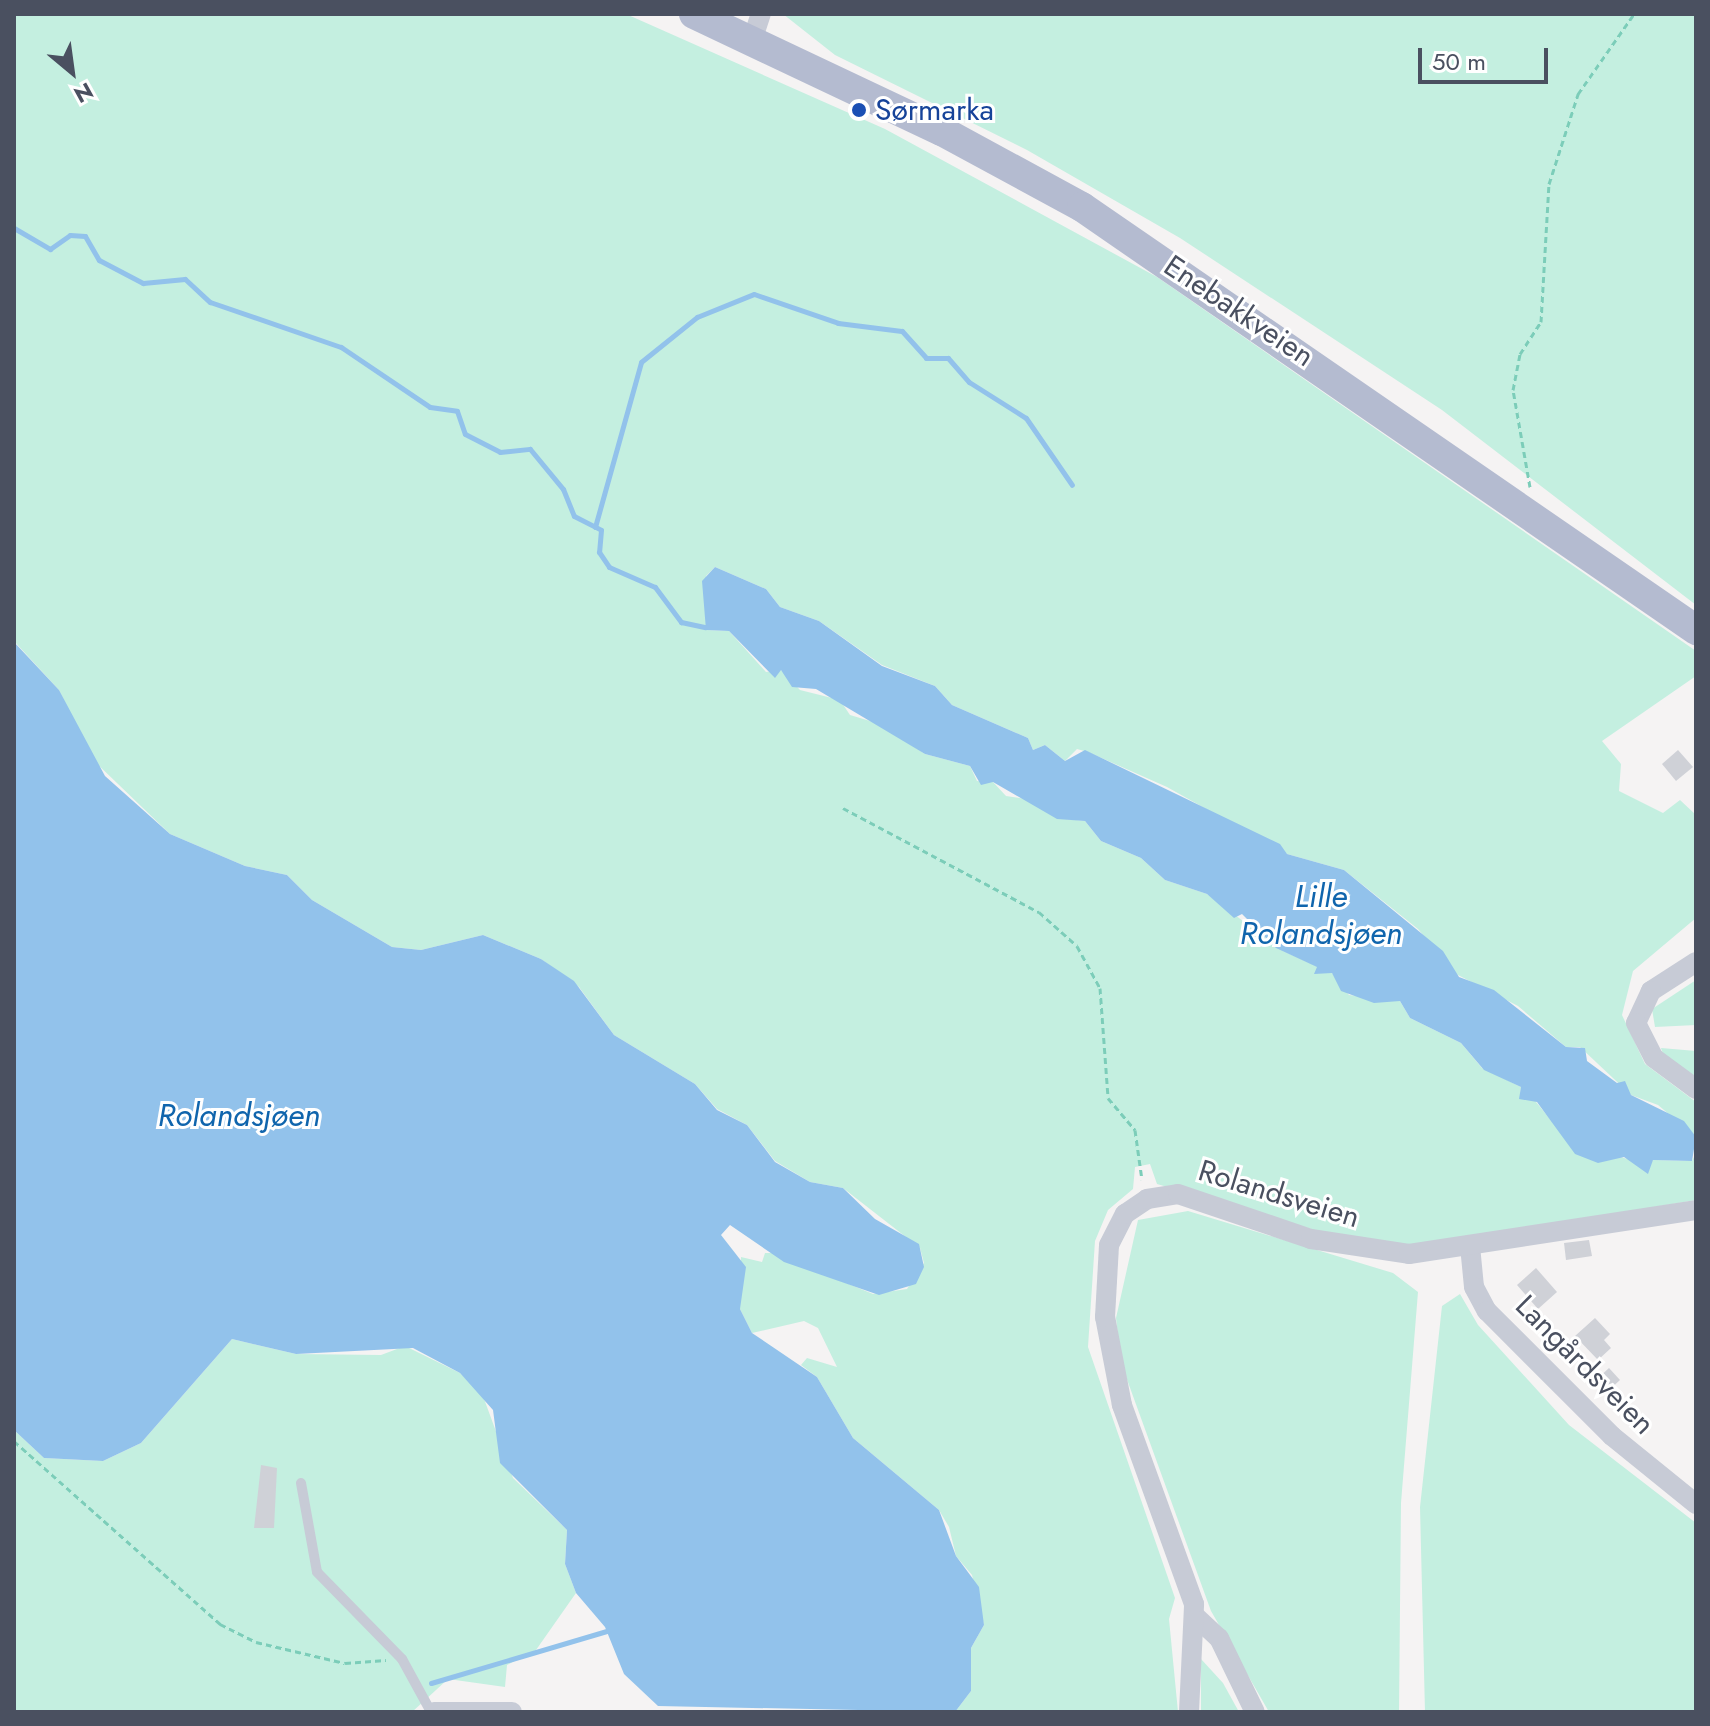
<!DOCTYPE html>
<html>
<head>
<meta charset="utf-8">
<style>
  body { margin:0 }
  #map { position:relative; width:1710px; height:1726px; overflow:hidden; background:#f5f3f3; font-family:Jost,sans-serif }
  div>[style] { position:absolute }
  .green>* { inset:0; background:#c4efe0 }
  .water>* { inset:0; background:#92c2eb }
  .stream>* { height:5px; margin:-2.5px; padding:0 2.5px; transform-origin:2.5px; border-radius:2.5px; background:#92c2eb }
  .building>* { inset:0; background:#cfd1d7 }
  .path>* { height:3px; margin-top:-1.5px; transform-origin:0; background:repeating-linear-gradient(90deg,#7ccdb9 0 6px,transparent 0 10px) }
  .lane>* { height:10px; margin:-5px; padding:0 5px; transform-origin:5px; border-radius:5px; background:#c7cbd6 }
  .street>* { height:20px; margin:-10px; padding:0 10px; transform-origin:10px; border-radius:10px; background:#c7cbd6 }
  .primary>* { height:30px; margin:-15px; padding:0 15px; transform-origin:15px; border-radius:15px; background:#b4bbd0 }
  .dots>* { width:22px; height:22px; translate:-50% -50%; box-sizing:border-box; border:4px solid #fff; border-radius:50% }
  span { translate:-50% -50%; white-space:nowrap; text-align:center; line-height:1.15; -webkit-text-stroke:6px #fff; paint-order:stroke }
  .transit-label { font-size:30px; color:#164399 }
  .left { translate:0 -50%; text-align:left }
  .street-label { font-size:30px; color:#4a5060 }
  .water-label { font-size:32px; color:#1065ad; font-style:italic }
  .frame { position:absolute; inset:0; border:16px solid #4a5060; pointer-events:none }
  .north { position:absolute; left:32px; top:32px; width:80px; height:80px; -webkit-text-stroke:6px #fff; paint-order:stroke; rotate:151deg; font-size:22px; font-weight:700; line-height:32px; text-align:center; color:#4a5060 }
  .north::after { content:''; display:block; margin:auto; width:28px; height:36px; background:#4a5060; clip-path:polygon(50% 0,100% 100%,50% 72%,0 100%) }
  .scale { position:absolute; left:1418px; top:48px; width:130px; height:36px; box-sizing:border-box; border:4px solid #4a5060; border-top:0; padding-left:10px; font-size:24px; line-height:28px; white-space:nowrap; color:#4a5060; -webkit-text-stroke:6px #fff; paint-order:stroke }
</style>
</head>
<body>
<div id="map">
  <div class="green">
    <div style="clip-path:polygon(14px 14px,626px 14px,885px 129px,1157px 277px,1696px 651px,1696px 676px,1602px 741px,1621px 764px,1619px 791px,1663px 813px,1680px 800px,1696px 815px,1696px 918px,1633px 971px,1622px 1015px,1645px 1064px,1696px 1102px,1696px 1137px,1658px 1105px,1631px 1095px,1580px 1047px,1566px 1047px,1518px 1006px,1456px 974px,1418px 929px,1344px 870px,1287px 854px,1167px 787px,1088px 752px,1077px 749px,1065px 761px,1045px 745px,1033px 750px,1028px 738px,952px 705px,935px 686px,882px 665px,819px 621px,780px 607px,766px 589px,715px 567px,706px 576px,706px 630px,729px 631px,766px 672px,781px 670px,800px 690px,840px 700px,850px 715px,880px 724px,925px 754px,970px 766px,977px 781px,993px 782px,1006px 796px,1033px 800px,1057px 818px,1085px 821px,1101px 841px,1141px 858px,1165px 880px,1207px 894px,1283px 951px,1332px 973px,1349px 995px,1400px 1001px,1410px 1018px,1461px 1043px,1482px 1068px,1521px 1087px,1520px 1099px,1532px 1097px,1567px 1140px,1640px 1163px,1643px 1170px,1653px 1160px,1692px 1161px,1696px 1153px,1696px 1200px,1424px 1246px,1349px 1240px,1157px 1184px,1150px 1164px,1135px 1167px,1133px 1189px,1108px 1210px,1095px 1241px,1088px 1347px,1175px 1598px,1169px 1619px,1178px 1712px,955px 1712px,971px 1691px,971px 1648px,984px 1625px,972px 1575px,956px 1556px,949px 1527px,939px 1510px,853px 1438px,817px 1377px,801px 1365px,807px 1358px,837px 1367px,818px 1328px,804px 1321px,752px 1333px,740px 1309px,741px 1257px,762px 1262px,765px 1253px,773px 1253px,873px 1294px,907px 1289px,924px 1263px,920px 1248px,843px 1188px,810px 1182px,775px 1161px,747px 1125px,717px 1109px,695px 1084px,614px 1035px,579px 987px,541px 959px,483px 935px,421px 950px,392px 947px,312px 900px,287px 875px,245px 866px,170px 834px,92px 759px,59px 690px,14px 641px)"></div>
    <div style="clip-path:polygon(783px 14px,1696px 14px,1696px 605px,1442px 410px,1180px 238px,1027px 150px,835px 55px)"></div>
    <div style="clip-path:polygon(1696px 980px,1696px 1025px,1655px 1027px,1652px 1009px)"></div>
    <div style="clip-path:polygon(1661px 1048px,1696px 1051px,1696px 1078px,1665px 1060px)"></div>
    <div style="clip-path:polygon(1188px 1211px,1393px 1273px,1418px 1292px,1401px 1503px,1399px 1712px,1269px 1712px,1211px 1611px,1121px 1363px,1116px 1318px,1138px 1220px)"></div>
    <div style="clip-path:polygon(1460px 1294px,1478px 1325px,1569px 1425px,1696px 1523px,1696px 1712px,1425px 1712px,1420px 1507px,1442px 1306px)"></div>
    <div style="clip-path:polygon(232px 1339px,296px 1354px,381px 1355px,405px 1346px,460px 1373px,483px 1396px,513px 1478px,567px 1530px,565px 1564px,576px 1593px,536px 1650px,507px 1665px,505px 1687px,448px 1679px,412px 1712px,14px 1712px,14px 1430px,44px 1458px,103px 1461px,141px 1443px)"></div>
    <div style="clip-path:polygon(1201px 1659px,1223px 1683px,1239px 1712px,1201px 1712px)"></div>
  </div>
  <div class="water">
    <div style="clip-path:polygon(715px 567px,766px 589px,780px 607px,819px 621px,882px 666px,935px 686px,952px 705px,1028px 738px,1033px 750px,1045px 745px,1065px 761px,1085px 750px,1280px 844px,1287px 854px,1344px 870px,1443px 951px,1459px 977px,1494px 990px,1566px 1047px,1585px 1048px,1587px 1061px,1617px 1083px,1625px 1081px,1631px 1095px,1684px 1121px,1696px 1137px,1692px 1161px,1653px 1160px,1648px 1174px,1624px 1157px,1598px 1163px,1575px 1154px,1537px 1102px,1519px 1099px,1521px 1087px,1484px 1070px,1461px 1043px,1410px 1018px,1400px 1001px,1374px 1003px,1341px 991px,1332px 973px,1314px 974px,1317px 967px,1276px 948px,1242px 914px,1234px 918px,1207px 894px,1165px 880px,1141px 858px,1101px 841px,1085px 821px,1057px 819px,993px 782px,981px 785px,970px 766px,925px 754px,816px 689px,792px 687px,781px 670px,775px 678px,729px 631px,706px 630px,702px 581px)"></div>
    <div style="clip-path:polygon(14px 642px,59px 690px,105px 776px,170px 834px,245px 866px,287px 875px,312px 900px,392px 947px,421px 950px,483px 935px,541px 959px,574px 981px,614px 1035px,695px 1084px,717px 1110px,747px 1125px,775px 1162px,810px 1182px,843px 1188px,875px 1219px,919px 1244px,924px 1267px,916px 1284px,879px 1295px,784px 1262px,730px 1225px,721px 1235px,746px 1267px,740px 1309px,752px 1333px,817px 1377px,853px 1438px,939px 1510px,956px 1556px,979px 1587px,984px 1625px,971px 1648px,971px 1691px,955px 1712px,658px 1706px,624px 1674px,605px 1627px,576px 1593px,565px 1564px,567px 1530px,500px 1463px,493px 1410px,460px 1373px,413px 1348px,296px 1354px,232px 1339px,141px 1443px,103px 1461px,44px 1458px,14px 1430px)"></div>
  </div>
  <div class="stream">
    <div style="left:14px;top:228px;width:42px;rotate:30.3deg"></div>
    <div style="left:50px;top:249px;width:24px;rotate:-35deg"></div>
    <div style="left:70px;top:235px;width:15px;rotate:4deg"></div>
    <div style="left:85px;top:236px;width:28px;rotate:60deg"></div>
    <div style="left:99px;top:260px;width:50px;rotate:27.6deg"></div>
    <div style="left:143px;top:283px;width:42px;rotate:-5.4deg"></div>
    <div style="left:185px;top:279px;width:34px;rotate:43deg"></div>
    <div style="left:210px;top:302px;width:139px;rotate:19deg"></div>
    <div style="left:341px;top:347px;width:107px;rotate:34deg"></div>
    <div style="left:430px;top:407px;width:27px;rotate:8deg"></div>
    <div style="left:457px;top:411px;width:24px;rotate:71deg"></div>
    <div style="left:465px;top:434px;width:39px;rotate:27deg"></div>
    <div style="left:500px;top:452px;width:30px;rotate:-6deg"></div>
    <div style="left:530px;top:449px;width:52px;rotate:50.5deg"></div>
    <div style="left:563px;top:489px;width:29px;rotate:68deg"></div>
    <div style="left:574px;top:516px;width:30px;rotate:27deg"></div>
    <div style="left:601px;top:530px;width:22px;rotate:95deg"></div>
    <div style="left:599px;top:552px;width:18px;rotate:56deg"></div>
    <div style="left:609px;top:567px;width:50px;rotate:23.5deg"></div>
    <div style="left:655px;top:587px;width:44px;rotate:53.4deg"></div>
    <div style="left:681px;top:622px;width:25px;rotate:12deg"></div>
    <div style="left:595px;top:527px;width:171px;rotate:-74.4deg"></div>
    <div style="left:641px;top:362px;width:72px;rotate:-38.8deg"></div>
    <div style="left:697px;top:317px;width:61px;rotate:-22deg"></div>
    <div style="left:754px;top:294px;width:89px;rotate:19deg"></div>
    <div style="left:838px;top:323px;width:64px;rotate:7.1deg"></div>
    <div style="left:902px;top:331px;width:36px;rotate:48deg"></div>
    <div style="left:926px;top:358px;width:22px"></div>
    <div style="left:948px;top:358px;width:32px;rotate:49deg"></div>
    <div style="left:969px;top:382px;width:67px;rotate:32.3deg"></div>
    <div style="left:1026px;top:418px;width:81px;rotate:55.5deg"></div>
    <div style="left:431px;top:1683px;width:184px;rotate:-16.5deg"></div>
  </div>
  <div class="building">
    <div style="clip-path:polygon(1678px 750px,1693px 767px,1676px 781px,1662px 764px)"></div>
    <div style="clip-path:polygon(1589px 1240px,1592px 1256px,1566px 1260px,1564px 1243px)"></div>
    <div style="clip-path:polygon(1536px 1268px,1557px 1292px,1538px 1309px,1517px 1285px)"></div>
    <div style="clip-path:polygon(1595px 1318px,1610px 1334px,1604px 1340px,1611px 1348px,1598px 1360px,1575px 1336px)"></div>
    <div style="clip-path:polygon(1609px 1368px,1620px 1380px,1607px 1392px,1596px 1380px)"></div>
    <div style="clip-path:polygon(261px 1465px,277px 1468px,274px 1528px,254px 1528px)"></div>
  </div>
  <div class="path">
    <div style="left:1530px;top:487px;width:98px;rotate:-99.9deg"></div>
    <div style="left:1513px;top:390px;width:37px;rotate:-79deg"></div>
    <div style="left:1520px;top:354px;width:38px;rotate:-57deg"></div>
    <div style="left:1541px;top:322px;width:138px;rotate:-86.7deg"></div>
    <div style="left:1549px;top:184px;width:95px;rotate:-72.1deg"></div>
    <div style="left:1578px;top:94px;width:98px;rotate:-55deg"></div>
    <div style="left:843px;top:808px;width:222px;rotate:28deg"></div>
    <div style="left:1039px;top:912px;width:51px;rotate:41.8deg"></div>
    <div style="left:1077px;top:946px;width:48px;rotate:61.3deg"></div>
    <div style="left:1100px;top:988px;width:110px;rotate:85.8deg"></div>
    <div style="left:1108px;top:1098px;width:42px;rotate:49.8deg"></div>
    <div style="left:1135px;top:1130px;width:50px;rotate:82deg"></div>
    <div style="left:14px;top:1441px;width:276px;rotate:41.6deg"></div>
    <div style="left:220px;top:1624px;width:40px;rotate:26.6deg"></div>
    <div style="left:256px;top:1642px;width:91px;rotate:13.3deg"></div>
    <div style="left:345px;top:1663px;width:41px;rotate:-4.2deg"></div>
  </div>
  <div class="lane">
    <div style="left:301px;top:1483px;width:90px;rotate:79.8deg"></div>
    <div style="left:317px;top:1572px;width:122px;rotate:45.7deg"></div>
    <div style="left:402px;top:1659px;width:60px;rotate:61.3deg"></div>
  </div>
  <div class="street">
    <div style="left:752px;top:41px;width:28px;rotate:-72deg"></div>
    <div style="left:1696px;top:962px;width:54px;rotate:147.2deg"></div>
    <div style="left:1651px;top:991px;width:35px;rotate:115deg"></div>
    <div style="left:1636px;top:1023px;width:39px;rotate:63deg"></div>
    <div style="left:1654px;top:1058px;width:52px;rotate:36.4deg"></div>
    <div style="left:1470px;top:1246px;width:41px;rotate:84.4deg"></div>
    <div style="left:1474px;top:1287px;width:27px;rotate:62deg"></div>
    <div style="left:1487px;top:1311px;width:177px;rotate:45deg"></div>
    <div style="left:1612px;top:1436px;width:108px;rotate:39deg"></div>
    <div style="left:1195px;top:1616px;width:33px;rotate:43deg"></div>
    <div style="left:1219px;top:1638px;width:82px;rotate:64.1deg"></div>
    <div style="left:434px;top:1712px;width:78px"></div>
    <div style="left:1189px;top:1712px;width:108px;rotate:-87.3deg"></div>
    <div style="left:1194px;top:1604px;width:212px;rotate:-109.9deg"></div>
    <div style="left:1122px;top:1405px;width:90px;rotate:-100.9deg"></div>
    <div style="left:1105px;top:1317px;width:72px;rotate:-86.8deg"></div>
    <div style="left:1109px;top:1245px;width:35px;rotate:-63deg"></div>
    <div style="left:1125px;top:1214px;width:27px;rotate:-34deg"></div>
    <div style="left:1147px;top:1199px;width:31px;rotate:-9deg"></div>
    <div style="left:1178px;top:1194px;width:140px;rotate:18.7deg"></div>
    <div style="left:1311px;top:1239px;width:99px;rotate:8.7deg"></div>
    <div style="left:1409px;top:1254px;width:290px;rotate:-8.7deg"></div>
  </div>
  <div class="primary">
    <div style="left:694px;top:14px;width:274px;rotate:25.3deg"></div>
    <div style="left:942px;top:131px;width:159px;rotate:28.5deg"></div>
    <div style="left:1082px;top:207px;width:746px;rotate:34.56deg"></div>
  </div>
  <div class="dots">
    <div style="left:859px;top:110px;background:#1a4fb4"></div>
  </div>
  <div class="transit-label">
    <span class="left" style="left:875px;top:110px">Sørmarka</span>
  </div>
  <div class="street-label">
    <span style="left:1239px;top:311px;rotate:34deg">Enebakkveien</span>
    <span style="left:1279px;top:1194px;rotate:17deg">Rolandsveien</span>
    <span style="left:1585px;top:1365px;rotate:45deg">Langårdsveien</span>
  </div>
  <div class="water-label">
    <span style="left:1321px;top:915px">Lille<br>Rolandsjøen</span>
    <span style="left:239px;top:1115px">Rolandsjøen</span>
  </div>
  <div class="frame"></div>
  <div class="north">N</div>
  <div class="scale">50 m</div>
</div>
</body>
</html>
